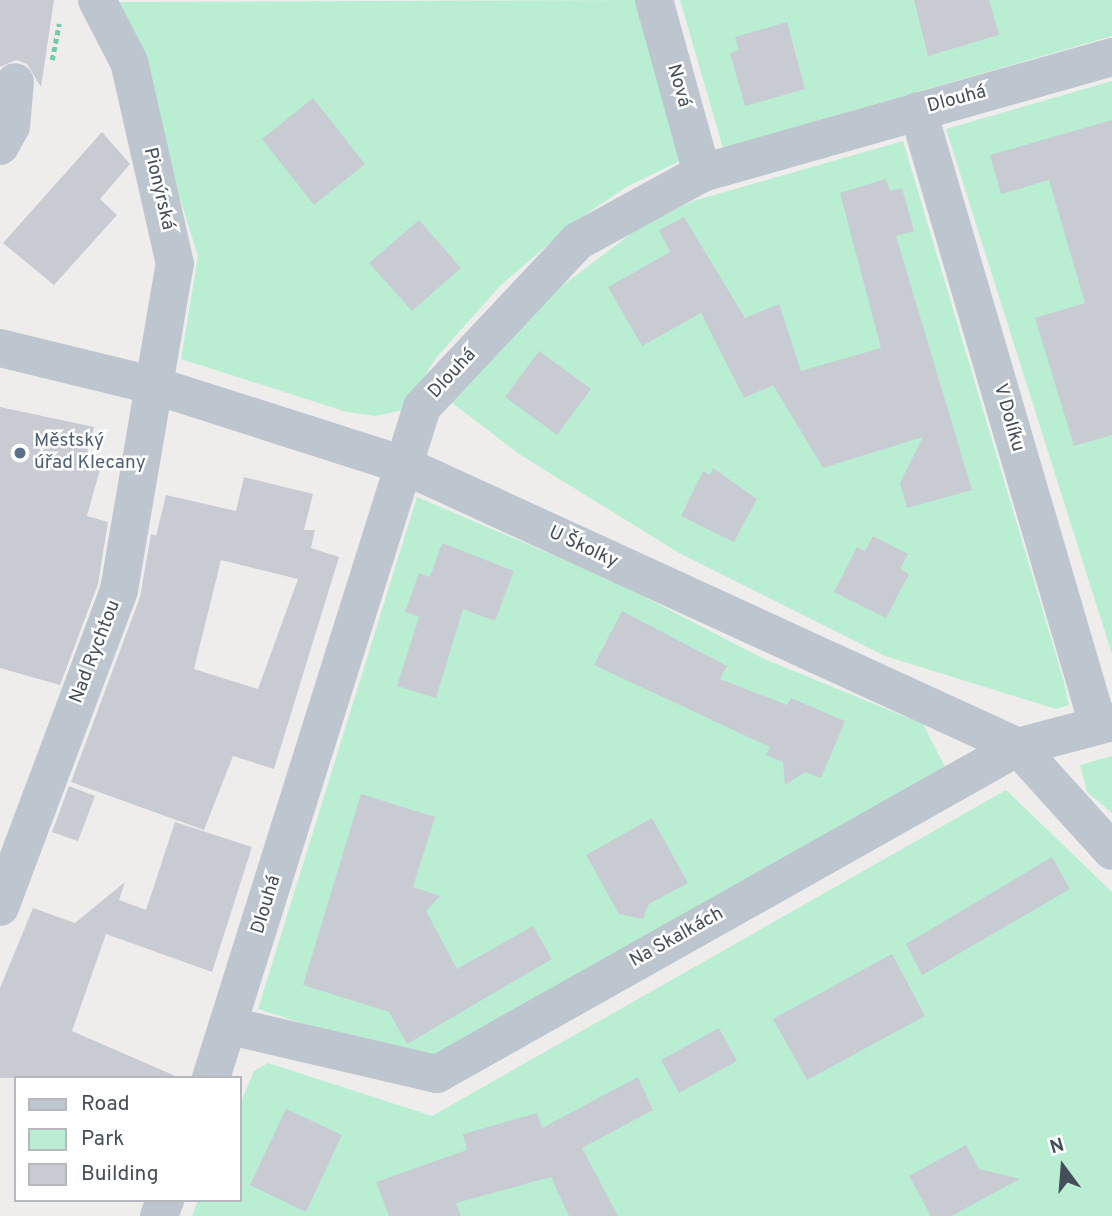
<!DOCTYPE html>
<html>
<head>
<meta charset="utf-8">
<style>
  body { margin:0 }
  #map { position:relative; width:1112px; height:1216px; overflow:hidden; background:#efedec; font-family:Overpass,sans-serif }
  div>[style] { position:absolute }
  .green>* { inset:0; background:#b9eed3 }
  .building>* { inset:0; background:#c9cbd3 }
  .path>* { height:4.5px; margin-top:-2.25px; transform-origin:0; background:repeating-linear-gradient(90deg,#72cca8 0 5px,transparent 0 8.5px) }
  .minor>* { height:38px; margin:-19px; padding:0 19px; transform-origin:19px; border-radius:19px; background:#bdc5cf }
  .dots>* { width:19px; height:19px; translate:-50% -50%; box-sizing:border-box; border:4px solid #fff; border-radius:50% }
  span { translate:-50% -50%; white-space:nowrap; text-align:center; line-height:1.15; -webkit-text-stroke:5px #fff; paint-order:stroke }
  .street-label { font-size:19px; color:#454e5a }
  .service-label { font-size:19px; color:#4e5e75 }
  .left { translate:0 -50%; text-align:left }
  .legend { position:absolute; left:14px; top:1076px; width:228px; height:126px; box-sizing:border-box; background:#fff; border:2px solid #b5b8bd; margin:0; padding:9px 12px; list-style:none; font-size:21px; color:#454e5a }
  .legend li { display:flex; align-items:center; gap:14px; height:35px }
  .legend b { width:35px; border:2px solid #b5b8bd }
  .north { position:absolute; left:1028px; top:1132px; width:70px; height:70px; -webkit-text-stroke:5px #fff; paint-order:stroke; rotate:344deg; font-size:19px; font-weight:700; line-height:28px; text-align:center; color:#454e5a }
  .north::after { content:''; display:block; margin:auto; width:24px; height:32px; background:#454e5a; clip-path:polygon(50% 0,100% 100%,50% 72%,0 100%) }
</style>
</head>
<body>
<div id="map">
  <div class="green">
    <div style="clip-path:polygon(635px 0,680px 161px,628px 186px,574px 222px,500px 286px,435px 359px,404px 410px,375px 416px,347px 412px,181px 359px,198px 256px,118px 2px)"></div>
    <div style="clip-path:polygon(680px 0,1112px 0,1112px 36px,723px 148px)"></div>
    <div style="clip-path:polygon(1112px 81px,1112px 654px,946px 129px)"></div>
    <div style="clip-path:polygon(903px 141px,1064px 682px,1069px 705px,1056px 709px,885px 656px,679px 553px,519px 454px,451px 402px,529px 311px,645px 223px,693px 201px)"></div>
    <div style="clip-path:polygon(417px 497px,614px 581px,762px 658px,923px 724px,946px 769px,440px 1054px,404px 1056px,258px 1009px)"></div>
    <div style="clip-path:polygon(1112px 756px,1112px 813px,1087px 792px,1080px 765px)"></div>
    <div style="clip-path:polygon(1006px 790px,1112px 892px,1112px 1216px,192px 1216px,198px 1200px,240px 1200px,240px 1104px,254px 1071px,268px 1063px,432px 1116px)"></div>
  </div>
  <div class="building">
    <div style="clip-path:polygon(0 0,54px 0,41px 87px,27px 64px,16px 60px,0 67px)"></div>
    <div style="clip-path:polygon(914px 0,989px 0,999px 35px,928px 56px)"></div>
    <div style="clip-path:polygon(787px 22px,805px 89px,745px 106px,730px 53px,739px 50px,735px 37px)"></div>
    <div style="clip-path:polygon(313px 98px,365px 164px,314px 205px,262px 139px)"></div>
    <div style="clip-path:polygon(1112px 120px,1112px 435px,1074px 446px,1035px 318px,1085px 303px,1049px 180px,1001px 194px,990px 155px)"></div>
    <div style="clip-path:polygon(102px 132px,130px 164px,100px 199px,117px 215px,54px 285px,3px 243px)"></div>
    <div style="clip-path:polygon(886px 179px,890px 191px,902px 188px,914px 231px,896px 236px,972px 490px,907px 508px,900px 483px,923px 437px,823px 468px,773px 385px,744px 398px,701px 313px,642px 346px,608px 287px,670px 252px,659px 230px,684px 217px,745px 318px,779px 304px,801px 371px,881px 348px,840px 193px)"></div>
    <div style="clip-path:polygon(419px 220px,461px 268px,412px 311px,369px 263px)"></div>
    <div style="clip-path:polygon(539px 351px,591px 389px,557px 435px,505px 397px)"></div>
    <div style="clip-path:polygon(0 407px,94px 427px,85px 462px,101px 466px,87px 516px,108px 522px,98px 584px,60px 685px,0 668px)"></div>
    <div style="clip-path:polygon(713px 468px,757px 499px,734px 542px,681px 516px,703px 471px,710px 475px)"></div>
    <div style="clip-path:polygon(evenodd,244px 477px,313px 494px,304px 530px,315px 530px,311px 548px,339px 557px,274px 769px,233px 756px,204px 830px,71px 782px,140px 597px,151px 534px,156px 536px,166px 495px,236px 511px,244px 477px,221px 560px,298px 579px,258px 689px,194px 669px,221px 560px)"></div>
    <div style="clip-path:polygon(873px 536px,908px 554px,900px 569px,909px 574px,886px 618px,834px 592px,857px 547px,865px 551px)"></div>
    <div style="clip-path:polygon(442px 543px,514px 571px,495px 621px,463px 609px,436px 698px,397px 686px,419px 617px,405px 612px,419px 573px,430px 577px)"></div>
    <div style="clip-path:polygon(622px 611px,727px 666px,720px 679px,787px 705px,791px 698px,845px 721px,821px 778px,805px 772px,785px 785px,783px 762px,766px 755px,770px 747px,594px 665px)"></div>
    <div style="clip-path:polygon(69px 786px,95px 796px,78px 841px,52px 832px)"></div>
    <div style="clip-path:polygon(361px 794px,435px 817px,413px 887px,440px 896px,426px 911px,457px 969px,533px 926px,552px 959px,407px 1044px,389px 1012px,303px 985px)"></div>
    <div style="clip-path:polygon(652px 818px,688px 883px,649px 904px,643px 919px,619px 914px,586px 855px)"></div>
    <div style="clip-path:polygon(175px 822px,252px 847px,212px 972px,106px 934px,72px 1031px,180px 1078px,0 1078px,0 988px,33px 908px,75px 923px,125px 882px,119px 900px,146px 910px)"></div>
    <div style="clip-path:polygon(1052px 857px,1070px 889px,922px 975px,906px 944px)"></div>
    <div style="clip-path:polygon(892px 954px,925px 1016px,807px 1080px,773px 1019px)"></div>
    <div style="clip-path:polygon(719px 1028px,737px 1061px,679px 1093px,661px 1060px)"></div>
    <div style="clip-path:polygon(638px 1077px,653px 1110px,582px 1148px,618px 1216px,569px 1216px,551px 1177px,456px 1203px,461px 1216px,389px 1216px,376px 1182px,467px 1150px,463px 1134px,537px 1113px,542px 1128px)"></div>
    <div style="clip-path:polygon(286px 1109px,342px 1135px,306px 1212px,250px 1185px)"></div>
    <div style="clip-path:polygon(966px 1145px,979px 1169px,1020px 1179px,951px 1216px,931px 1216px,909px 1176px)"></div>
  </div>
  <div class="path">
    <div style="left:52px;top:60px;width:37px;rotate:-79deg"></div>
  </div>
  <div class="minor">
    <div style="left:654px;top:0;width:180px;rotate:74.5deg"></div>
    <div style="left:918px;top:111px;width:640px;rotate:73.66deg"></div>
    <div style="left:0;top:146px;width:23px;rotate:-61deg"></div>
    <div style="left:11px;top:126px;width:44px;rotate:-84.8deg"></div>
    <div style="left:0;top:348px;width:161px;rotate:13.7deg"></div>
    <div style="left:156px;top:386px;width:257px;rotate:17.7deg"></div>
    <div style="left:401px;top:464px;width:679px;rotate:24.64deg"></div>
    <div style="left:1018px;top:747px;width:140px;rotate:47.9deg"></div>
    <div style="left:0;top:907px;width:339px;rotate:-69.4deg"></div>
    <div style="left:119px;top:590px;width:331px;rotate:-80.3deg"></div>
    <div style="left:175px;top:264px;width:207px;rotate:-102.8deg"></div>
    <div style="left:129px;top:62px;width:70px;rotate:-117.3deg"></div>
    <div style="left:230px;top:1026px;width:212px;rotate:13.1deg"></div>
    <div style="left:437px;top:1074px;width:667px;rotate:-29.37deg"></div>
    <div style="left:1018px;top:747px;width:97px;rotate:-14.9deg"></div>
    <div style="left:211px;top:1078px;width:703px;rotate:-72.54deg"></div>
    <div style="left:422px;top:407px;width:228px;rotate:-46.8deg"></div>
    <div style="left:578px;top:241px;width:141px;rotate:-28.7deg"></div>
    <div style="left:702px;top:173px;width:426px;rotate:-15.8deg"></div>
    <div style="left:159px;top:1216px;width:17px;rotate:-69deg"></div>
  </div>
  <div class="dots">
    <div style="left:20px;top:453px;background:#5c6f8a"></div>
  </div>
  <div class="street-label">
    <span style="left:678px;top:86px;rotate:74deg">Nová</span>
    <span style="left:957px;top:100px;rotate:-15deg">Dlouhá</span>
    <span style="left:158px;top:189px;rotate:77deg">Pionýrská</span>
    <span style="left:453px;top:374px;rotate:-47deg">Dlouhá</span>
    <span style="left:1008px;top:418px;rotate:74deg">V Dolíku</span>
    <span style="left:583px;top:548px;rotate:25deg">U Školky</span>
    <span style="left:96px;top:652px;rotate:-69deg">Nad Rychtou</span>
    <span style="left:267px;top:905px;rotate:-73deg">Dlouhá</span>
    <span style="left:677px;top:938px;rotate:-29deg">Na Skalkách</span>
  </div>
  <div class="service-label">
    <span class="left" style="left:34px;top:453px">Městský<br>úřad Klecany</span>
  </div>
  <ul class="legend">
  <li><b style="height:9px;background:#bdc5cf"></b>Road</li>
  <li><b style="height:19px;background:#b9eed3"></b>Park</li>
  <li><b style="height:19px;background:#c9cbd3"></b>Building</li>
  </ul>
  <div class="north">N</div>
</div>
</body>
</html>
